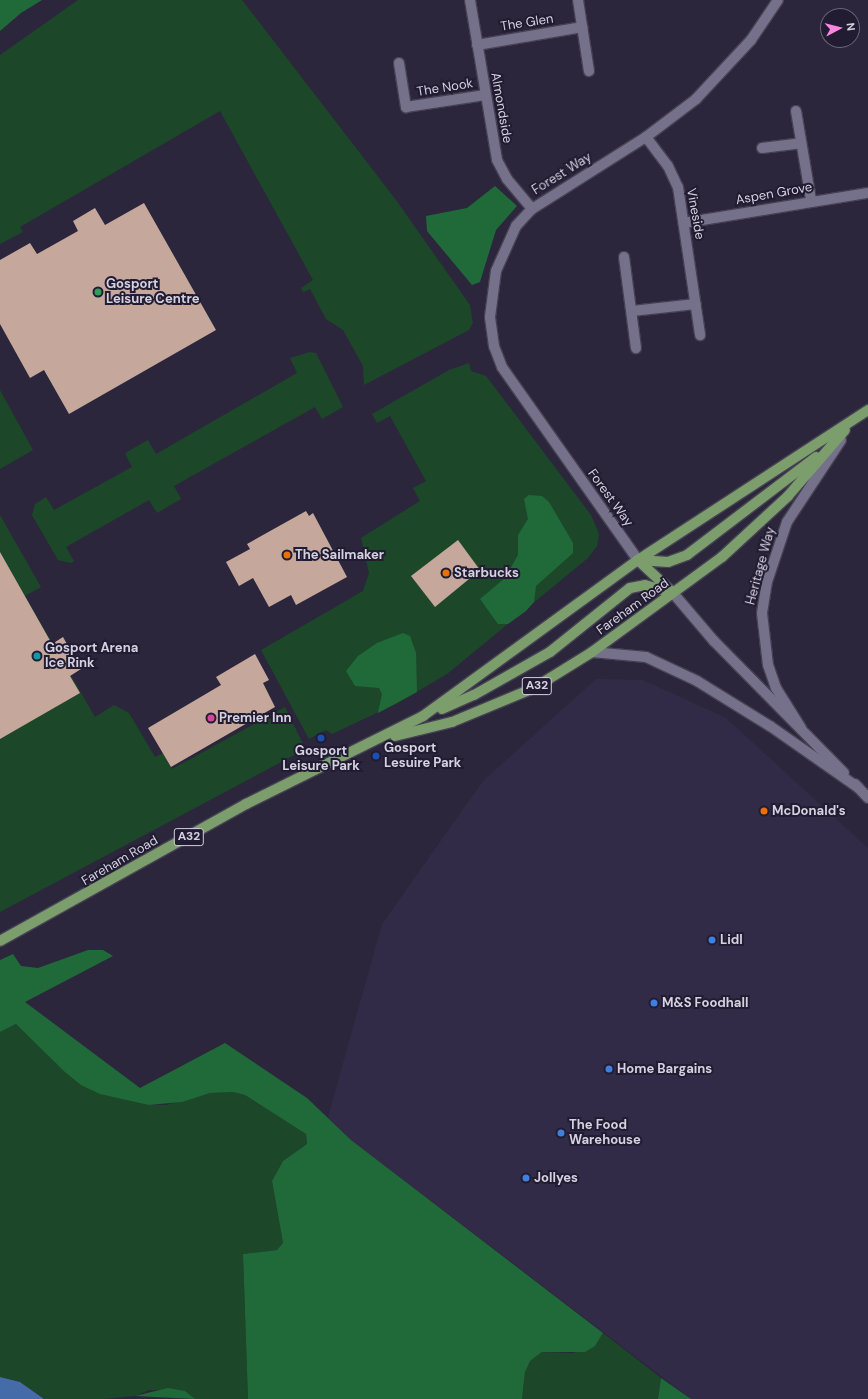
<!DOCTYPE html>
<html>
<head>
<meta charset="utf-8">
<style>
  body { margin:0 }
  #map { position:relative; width:868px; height:1399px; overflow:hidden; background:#2b263b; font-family:"DM Sans",sans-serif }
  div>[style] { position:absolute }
  .built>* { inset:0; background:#322b47 }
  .green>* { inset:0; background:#1c4829 }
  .forest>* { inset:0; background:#206a39 }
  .water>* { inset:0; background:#456ba8 }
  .building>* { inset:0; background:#c5a79b }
  .roads { filter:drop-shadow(1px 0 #464153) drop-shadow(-1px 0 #464153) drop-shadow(0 1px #464153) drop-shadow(0 -1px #464153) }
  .minor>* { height:10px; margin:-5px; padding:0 5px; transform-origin:5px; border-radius:5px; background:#76718a }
  .major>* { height:10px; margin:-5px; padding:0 5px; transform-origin:5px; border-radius:5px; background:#7b9e6c }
  .dots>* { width:11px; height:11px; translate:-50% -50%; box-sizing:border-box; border:2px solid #211c31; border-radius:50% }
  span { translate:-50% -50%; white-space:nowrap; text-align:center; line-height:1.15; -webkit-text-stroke:4px #211c31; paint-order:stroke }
  .shield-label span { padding:1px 3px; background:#211c31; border:1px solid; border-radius:3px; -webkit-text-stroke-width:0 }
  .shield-label { font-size:12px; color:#d4d1e0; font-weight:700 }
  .street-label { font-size:13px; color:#d4d1e0 }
  .poi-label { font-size:13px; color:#d4d1e0; font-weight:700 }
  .left { translate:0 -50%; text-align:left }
  .north { position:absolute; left:820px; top:8px; width:40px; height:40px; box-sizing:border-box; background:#211c31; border:1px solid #696477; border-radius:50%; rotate:83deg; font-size:11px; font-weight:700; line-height:16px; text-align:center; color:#d4d1e0 }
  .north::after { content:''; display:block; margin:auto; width:14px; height:18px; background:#fd86e2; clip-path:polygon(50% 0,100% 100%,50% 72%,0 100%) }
</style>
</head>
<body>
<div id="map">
  <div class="built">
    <div style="clip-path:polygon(596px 679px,643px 680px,726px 718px,868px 848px,868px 1399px,691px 1399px,351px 1140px,328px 1117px,382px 924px,483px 781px)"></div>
  </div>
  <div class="green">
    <div style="clip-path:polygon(78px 0,242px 0,396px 200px,470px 305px,473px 323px,469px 330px,364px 385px,363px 366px,343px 330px,326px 319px,310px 289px,303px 292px,301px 288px,313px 280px,220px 111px,20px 227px,23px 232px,0 244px,0 55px)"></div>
    <div style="clip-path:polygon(310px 352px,316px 353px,343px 407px,322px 419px,315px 407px,174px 486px,181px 499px,157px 513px,149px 500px,66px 547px,74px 561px,71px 563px,58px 560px,32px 515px,35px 504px,46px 497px,54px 510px,132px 467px,125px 453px,148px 440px,156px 454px,297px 373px,290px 358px)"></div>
    <div style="clip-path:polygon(469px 363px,471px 371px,486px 376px,591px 515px,599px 534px,597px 546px,588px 558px,447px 674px,398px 703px,332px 734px,326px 730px,309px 739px,261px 650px,363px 591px,369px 573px,361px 538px,420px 501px,413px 488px,426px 481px,390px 416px,377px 423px,372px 414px,449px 370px)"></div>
    <div style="clip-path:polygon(0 390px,33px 450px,0 469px)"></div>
    <div style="clip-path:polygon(0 515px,41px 587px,25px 596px,95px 717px,114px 705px,129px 713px,155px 757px,163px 753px,172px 769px,285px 707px,304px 746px,300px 752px,0 912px)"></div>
    <div style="clip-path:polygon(16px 1024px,82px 1085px,149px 1105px,166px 1105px,210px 1093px,233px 1092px,245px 1095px,306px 1134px,307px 1144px,283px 1161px,272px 1181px,283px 1243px,277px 1250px,243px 1254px,248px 1399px,195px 1399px,185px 1391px,149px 1390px,135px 1396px,103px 1399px,44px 1399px,20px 1382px,0 1377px,0 1032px)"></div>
    <div style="clip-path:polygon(603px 1333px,661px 1378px,658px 1399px,522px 1399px,525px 1372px,530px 1361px,542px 1352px,573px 1353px,595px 1346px)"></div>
  </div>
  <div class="forest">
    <div style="clip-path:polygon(0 0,42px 0,21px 13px,0 31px)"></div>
    <div style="clip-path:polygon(495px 186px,517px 206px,496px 230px,480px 282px,472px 285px,427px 231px,426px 216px,467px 208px)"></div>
    <div style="clip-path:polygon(529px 495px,542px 496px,549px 502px,573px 543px,573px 553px,536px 586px,534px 602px,526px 611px,508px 624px,498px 624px,480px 599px,505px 578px,518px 555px,518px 535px,528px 519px,524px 499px)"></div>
    <div style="clip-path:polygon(403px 633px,410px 636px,416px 653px,417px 692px,378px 713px,382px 694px,379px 688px,355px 686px,346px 671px,358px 656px,377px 643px)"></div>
    <div style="clip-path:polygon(88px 950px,103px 950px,113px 956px,25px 1002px,140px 1088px,225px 1043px,307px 1098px,351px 1140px,603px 1333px,595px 1346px,585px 1352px,542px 1352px,530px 1361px,525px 1372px,522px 1399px,248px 1399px,243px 1254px,277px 1250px,283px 1243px,272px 1181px,283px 1161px,307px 1144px,306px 1134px,245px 1095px,233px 1092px,210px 1093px,182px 1102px,149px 1105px,100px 1094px,81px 1085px,65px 1072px,16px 1024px,0 1032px,0 960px,13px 954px,21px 966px,38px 968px)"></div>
    <div style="clip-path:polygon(661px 1378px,691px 1399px,658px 1399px)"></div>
    <div style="clip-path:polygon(168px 1388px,185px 1391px,195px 1399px,135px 1396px)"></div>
  </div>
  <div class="water">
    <div style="clip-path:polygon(0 1377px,20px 1382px,44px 1399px,0 1399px)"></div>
  </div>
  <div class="building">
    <div style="clip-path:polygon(144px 203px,216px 330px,69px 414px,44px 370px,30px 378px,0 324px,0 260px,30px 243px,37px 254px,78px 231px,73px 221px,95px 208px,105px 225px)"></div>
    <div style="clip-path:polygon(306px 511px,309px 516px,313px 513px,347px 577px,296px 605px,291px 595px,269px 607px,253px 578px,239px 586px,226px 562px,250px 549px,247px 544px)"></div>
    <div style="clip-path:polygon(458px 540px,480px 570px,435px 607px,411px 576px)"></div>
    <div style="clip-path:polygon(0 552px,52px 644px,63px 637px,81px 669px,70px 676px,80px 693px,0 739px)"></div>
    <div style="clip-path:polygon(255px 654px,269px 680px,263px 683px,275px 707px,171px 767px,148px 728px,221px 685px,216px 677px)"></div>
  </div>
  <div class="roads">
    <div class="minor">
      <div style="left:470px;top:0;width:162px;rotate:80.4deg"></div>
      <div style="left:497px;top:160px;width:21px;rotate:62deg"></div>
      <div style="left:507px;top:179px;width:39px;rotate:50deg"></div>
      <div style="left:578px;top:0;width:72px;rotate:81.2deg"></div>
      <div style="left:477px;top:45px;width:107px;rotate:-9.7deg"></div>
      <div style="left:399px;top:63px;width:45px;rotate:81deg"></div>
      <div style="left:406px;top:107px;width:80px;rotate:-8.6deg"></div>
      <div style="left:796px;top:111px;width:90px;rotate:80.4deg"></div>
      <div style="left:646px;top:137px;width:36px;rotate:53deg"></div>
      <div style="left:668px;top:166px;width:23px;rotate:65deg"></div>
      <div style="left:678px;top:187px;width:150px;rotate:81.5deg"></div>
      <div style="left:762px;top:148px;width:39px;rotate:-7deg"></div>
      <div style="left:684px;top:223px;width:186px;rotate:-9.3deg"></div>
      <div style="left:624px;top:257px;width:92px;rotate:82.5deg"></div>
      <div style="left:632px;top:311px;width:64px;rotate:-6.2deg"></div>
      <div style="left:638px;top:560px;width:236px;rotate:-125.2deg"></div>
      <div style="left:502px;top:367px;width:22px;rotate:-111deg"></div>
      <div style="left:494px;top:346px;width:29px;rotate:-98deg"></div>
      <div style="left:490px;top:317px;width:46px;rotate:-82.6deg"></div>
      <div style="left:496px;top:271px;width:49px;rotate:-66deg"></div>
      <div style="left:516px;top:226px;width:23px;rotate:-47deg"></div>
      <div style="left:532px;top:209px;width:135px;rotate:-32.3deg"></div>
      <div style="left:646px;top:137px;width:63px;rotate:-37.2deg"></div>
      <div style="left:696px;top:99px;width:81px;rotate:-47deg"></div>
      <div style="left:751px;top:40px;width:48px;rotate:-56deg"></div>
      <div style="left:673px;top:593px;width:63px;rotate:49.5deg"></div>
      <div style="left:714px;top:641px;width:185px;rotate:45.4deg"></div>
      <div style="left:592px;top:652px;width:54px;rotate:5.3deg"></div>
      <div style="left:646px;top:657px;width:56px;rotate:25.2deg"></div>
      <div style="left:697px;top:681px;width:86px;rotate:31.7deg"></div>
      <div style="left:770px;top:726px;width:108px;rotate:34.9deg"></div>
      <div style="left:801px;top:728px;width:47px;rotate:-122deg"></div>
      <div style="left:776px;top:688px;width:24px;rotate:-109deg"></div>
      <div style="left:768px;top:665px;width:52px;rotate:-96.6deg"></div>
      <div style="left:762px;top:613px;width:31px;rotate:-81deg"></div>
      <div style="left:767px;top:582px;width:63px;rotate:-71.6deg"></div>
      <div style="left:787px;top:522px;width:98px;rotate:-56.6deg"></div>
      <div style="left:855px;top:784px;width:19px;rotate:47deg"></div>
    </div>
    <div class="major">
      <div style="left:638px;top:560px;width:30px;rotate:4deg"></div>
      <div style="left:668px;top:562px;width:20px;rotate:-20deg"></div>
      <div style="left:687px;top:555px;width:162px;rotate:-37.2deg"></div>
      <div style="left:638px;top:560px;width:47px;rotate:43.3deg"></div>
      <div style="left:442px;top:709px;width:35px;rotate:-24deg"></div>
      <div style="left:474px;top:695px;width:87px;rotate:-29.5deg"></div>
      <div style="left:550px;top:652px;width:102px;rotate:-38.7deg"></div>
      <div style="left:630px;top:588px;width:15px;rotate:-11deg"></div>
      <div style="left:645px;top:585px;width:29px;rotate:16deg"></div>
      <div style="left:395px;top:736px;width:59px;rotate:-13.8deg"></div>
      <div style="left:452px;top:722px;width:89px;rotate:-22.5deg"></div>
      <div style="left:534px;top:688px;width:68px;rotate:-31.8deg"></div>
      <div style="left:592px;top:652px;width:161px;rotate:-36.2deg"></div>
      <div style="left:722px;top:557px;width:90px;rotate:-42.7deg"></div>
      <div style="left:788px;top:496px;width:87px;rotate:-49.2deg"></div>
      <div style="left:0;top:941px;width:282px;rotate:-29.1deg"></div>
      <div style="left:246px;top:804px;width:198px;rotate:-26.4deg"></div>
      <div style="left:423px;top:716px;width:266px;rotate:-36deg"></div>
      <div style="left:638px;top:560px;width:275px;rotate:-33.1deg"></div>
    </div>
  </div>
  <div class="dots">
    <div style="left:98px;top:292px;background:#2e9e5b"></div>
    <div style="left:287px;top:555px;background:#e8710a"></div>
    <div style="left:446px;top:573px;background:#e8710a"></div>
    <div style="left:37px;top:656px;background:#0f9aa8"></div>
    <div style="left:211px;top:718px;background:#d1479c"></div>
    <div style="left:321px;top:738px;background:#1a4fb4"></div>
    <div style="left:376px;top:756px;background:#1a4fb4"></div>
    <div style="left:764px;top:811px;background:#e8710a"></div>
    <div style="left:712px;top:940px;background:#3f7fe0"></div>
    <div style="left:654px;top:1003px;background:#3f7fe0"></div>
    <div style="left:609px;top:1069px;background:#3f7fe0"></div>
    <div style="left:561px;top:1133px;background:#3f7fe0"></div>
    <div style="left:526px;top:1178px;background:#3f7fe0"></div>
  </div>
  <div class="shield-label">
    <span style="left:537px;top:686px">A32</span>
    <span style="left:189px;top:837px">A32</span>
  </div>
  <div class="street-label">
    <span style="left:527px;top:23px;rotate:-9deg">The Glen</span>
    <span style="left:445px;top:88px;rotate:-9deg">The Nook</span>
    <span style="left:501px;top:108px;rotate:80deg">Almondside</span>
    <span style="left:562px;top:174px;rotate:-32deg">Forest Way</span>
    <span style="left:774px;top:194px;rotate:-10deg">Aspen Grove</span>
    <span style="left:695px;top:214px;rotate:80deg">Vineside</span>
    <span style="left:610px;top:498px;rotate:54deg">Forest Way</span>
    <span style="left:761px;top:566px;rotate:-75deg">Heritage Way</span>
    <span style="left:633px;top:607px;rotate:-36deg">Fareham Road</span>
    <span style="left:120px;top:861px;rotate:-30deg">Fareham Road</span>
  </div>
  <div class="poi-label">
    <span class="left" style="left:106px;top:292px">Gosport<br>Leisure Centre</span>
    <span class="left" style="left:295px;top:555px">The Sailmaker</span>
    <span class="left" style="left:454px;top:573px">Starbucks</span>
    <span class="left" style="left:45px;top:656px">Gosport Arena<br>Ice Rink</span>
    <span class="left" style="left:219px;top:718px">Premier Inn</span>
    <span class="left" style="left:384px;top:756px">Gosport<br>Lesuire Park</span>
    <span style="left:321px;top:759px">Gosport<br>Leisure Park</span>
    <span class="left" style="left:772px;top:811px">McDonald's</span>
    <span class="left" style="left:720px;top:940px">Lidl</span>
    <span class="left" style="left:662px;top:1003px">M&amp;S Foodhall</span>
    <span class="left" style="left:617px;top:1069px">Home Bargains</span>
    <span class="left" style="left:569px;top:1133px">The Food<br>Warehouse</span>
    <span class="left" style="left:534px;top:1178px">Jollyes</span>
  </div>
  <div class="north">N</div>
</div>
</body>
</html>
